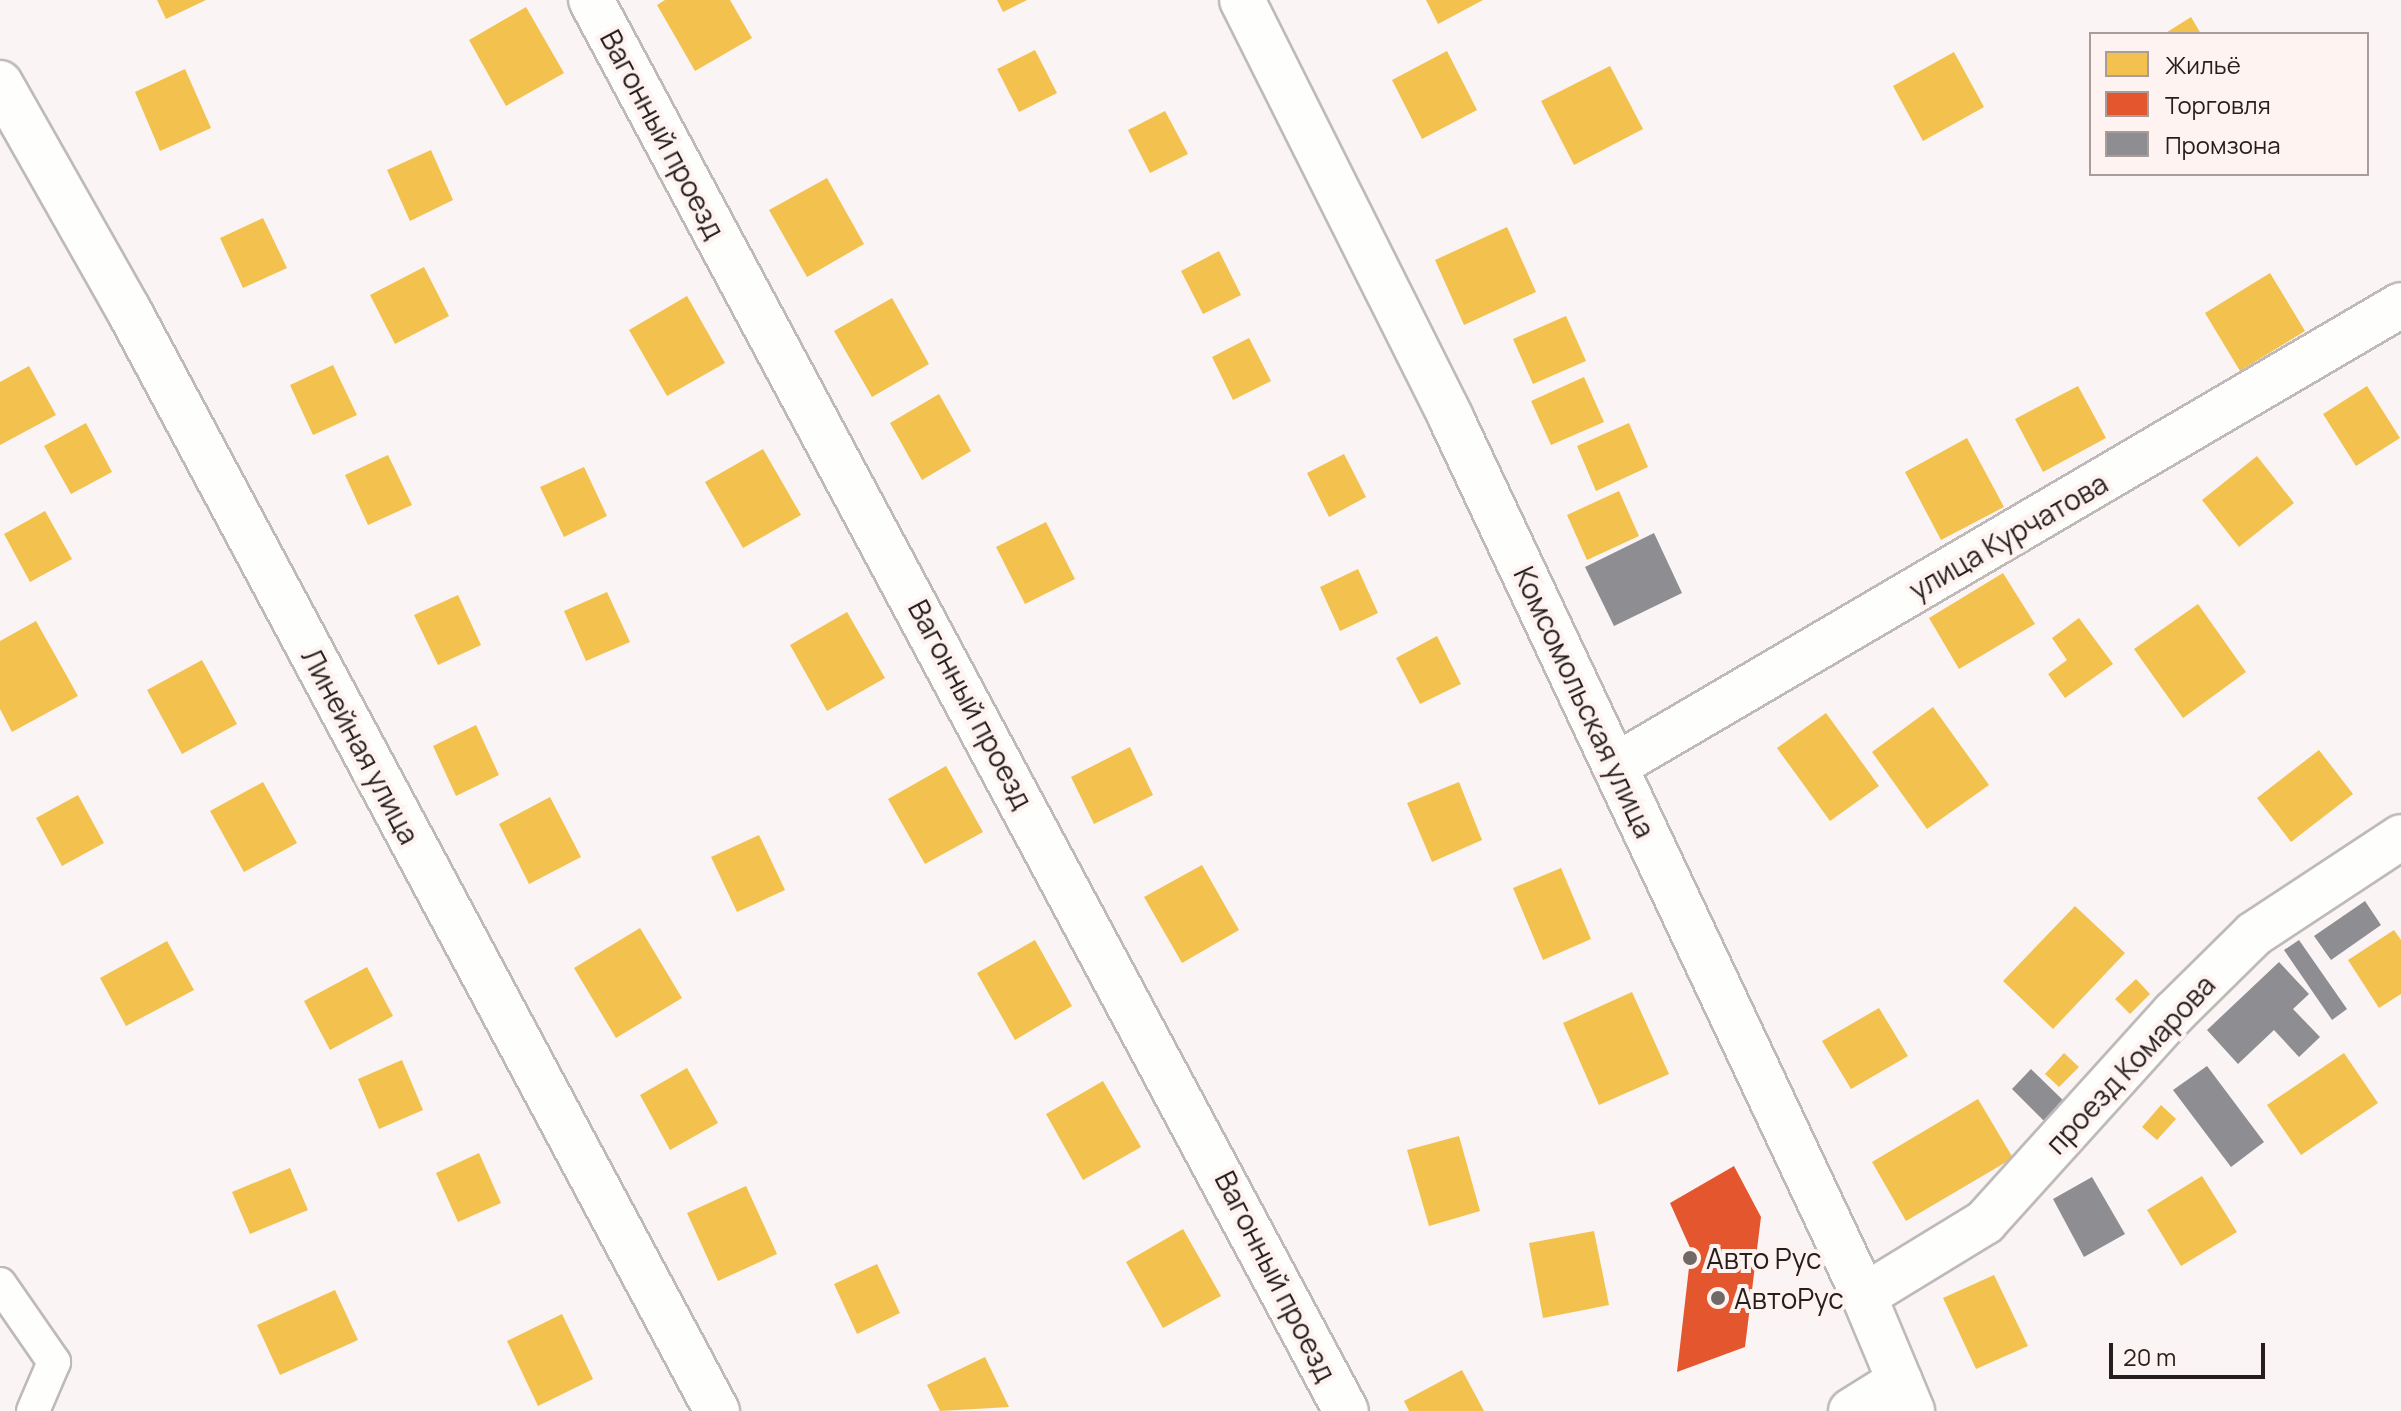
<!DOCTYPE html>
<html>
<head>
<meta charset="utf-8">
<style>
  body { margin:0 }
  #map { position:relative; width:2401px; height:1411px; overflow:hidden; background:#faf5f4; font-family:Manrope,sans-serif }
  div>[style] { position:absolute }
  .homes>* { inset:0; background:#f2c14e }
  .shops>* { inset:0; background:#e4572e }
  .industry>* { inset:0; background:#8d8d92 }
  .roads { filter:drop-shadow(2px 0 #bfbab9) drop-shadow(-2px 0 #bfbab9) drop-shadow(0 2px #bfbab9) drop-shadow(0 -2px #bfbab9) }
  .lane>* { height:32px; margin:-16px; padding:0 16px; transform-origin:16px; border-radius:16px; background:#fefefd }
  .street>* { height:44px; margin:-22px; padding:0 22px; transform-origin:22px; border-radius:22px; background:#fefefd }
  .secondary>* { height:44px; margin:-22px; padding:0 22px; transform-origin:22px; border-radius:22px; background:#fefefd }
  .dots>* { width:22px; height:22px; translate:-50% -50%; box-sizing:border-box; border:4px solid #fef3f0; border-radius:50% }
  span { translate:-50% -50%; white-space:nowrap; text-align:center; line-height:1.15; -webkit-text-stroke:8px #fef3f0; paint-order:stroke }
  .street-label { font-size:28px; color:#251e1c }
  .poi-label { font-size:28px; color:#251e1c }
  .left { translate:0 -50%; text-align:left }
  .legend { position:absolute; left:2089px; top:32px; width:280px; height:144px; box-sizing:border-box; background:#fef3f0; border:2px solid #a79e9b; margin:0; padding:10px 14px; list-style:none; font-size:24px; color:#251e1c }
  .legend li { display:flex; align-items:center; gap:16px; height:40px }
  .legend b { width:40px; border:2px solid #a79e9b }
  .scale { position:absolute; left:2109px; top:1343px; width:156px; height:36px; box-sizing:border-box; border:4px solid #251e1c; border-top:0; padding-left:10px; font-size:24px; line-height:28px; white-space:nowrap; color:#251e1c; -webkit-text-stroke:6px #fef3f0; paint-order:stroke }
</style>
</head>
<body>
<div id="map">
  <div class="homes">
    <div style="clip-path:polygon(157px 0,206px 0,166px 19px)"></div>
    <div style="clip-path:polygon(665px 0,730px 0,752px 38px,695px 71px,657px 5px)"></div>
    <div style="clip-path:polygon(997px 0,1027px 0,1003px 12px)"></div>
    <div style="clip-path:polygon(1426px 0,1483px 0,1438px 24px)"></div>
    <div style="clip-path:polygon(526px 7px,564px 73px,506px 106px,469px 40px)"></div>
    <div style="clip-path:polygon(2191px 17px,2201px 34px,2164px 34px)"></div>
    <div style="clip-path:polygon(1035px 50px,1057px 93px,1019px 112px,997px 69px)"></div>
    <div style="clip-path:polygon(1447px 51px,1477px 110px,1422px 139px,1392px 80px)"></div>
    <div style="clip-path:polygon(1954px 52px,1984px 107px,1923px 141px,1893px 86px)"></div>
    <div style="clip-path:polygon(1610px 66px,1643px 129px,1574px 165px,1541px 101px)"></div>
    <div style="clip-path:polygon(185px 69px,211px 128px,160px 151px,135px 92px)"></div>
    <div style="clip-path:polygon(1165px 111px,1188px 154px,1150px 173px,1128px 130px)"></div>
    <div style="clip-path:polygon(431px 150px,453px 200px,410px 221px,387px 170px)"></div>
    <div style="clip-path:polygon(827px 178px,864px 244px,807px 277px,769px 210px)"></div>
    <div style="clip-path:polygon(263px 218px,287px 268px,243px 288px,220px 238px)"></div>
    <div style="clip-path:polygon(1507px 227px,1536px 292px,1464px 325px,1435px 260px)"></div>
    <div style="clip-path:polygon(1219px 251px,1241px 295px,1203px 314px,1181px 271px)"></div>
    <div style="clip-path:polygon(424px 267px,449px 316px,395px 344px,370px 295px)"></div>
    <div style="clip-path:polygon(2270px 273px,2305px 331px,2240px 371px,2205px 313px)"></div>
    <div style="clip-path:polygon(687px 296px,725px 363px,667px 396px,629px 330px)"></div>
    <div style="clip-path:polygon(892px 298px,929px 364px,872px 397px,834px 331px)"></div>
    <div style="clip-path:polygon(1566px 316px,1586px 361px,1533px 384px,1513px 339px)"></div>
    <div style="clip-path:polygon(1249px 338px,1271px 381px,1233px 400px,1212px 357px)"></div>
    <div style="clip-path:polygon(333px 365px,357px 415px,313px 435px,290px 385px)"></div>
    <div style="clip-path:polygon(29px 366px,56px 415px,0 445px,0 382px)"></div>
    <div style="clip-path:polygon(1584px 377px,1604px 422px,1551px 445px,1531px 401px)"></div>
    <div style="clip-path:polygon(2078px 386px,2106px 438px,2043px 472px,2015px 419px)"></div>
    <div style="clip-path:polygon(2367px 386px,2400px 438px,2356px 466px,2323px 414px)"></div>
    <div style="clip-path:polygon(939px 394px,971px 451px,922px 480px,890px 423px)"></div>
    <div style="clip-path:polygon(86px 423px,112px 472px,71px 494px,44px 446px)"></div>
    <div style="clip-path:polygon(1629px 423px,1648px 467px,1596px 491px,1577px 446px)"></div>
    <div style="clip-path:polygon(1967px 438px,2004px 507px,1941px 540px,1905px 472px)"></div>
    <div style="clip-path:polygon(763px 449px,801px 515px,743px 548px,705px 482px)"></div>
    <div style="clip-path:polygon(1344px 454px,1366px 497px,1329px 517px,1307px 473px)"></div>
    <div style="clip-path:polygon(388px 455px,412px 505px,368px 525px,345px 475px)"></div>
    <div style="clip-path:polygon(2257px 456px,2294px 503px,2239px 547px,2202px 500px)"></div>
    <div style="clip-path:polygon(584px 467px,607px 516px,564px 537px,540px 487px)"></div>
    <div style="clip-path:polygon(1619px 491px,1639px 536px,1587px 560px,1567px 515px)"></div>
    <div style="clip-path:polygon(45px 511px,72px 559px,30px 582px,4px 534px)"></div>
    <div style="clip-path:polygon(1046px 522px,1075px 579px,1025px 604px,996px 547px)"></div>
    <div style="clip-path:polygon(1358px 569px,1378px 613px,1340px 631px,1320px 587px)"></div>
    <div style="clip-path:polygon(2003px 573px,2035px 624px,1959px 669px,1929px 618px)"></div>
    <div style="clip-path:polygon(607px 592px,630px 642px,586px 661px,564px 611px)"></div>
    <div style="clip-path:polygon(458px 595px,481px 645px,438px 665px,414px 615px)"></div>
    <div style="clip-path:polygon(2198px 604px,2246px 672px,2183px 718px,2134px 649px)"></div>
    <div style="clip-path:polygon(847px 612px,885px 678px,827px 711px,790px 645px)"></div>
    <div style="clip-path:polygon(2079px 618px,2113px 664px,2065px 698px,2048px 674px,2067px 660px,2052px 638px)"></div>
    <div style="clip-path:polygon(36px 621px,78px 696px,12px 732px,0 709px,0 641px)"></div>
    <div style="clip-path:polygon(1437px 636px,1461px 684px,1420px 704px,1396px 658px)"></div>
    <div style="clip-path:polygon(202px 660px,237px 724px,182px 754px,147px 690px)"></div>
    <div style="clip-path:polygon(1933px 707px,1989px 785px,1927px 829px,1872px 752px)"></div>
    <div style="clip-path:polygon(1826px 713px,1879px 786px,1830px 821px,1777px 748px)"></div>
    <div style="clip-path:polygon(476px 725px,499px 775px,456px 796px,433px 746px)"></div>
    <div style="clip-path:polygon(1130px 747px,1153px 795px,1094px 824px,1071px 777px)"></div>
    <div style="clip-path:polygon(2319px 750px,2353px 794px,2291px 842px,2257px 798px)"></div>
    <div style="clip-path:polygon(946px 766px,983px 832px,925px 864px,888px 799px)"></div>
    <div style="clip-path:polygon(263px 782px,297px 843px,244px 872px,210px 811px)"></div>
    <div style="clip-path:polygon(1459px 782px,1482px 840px,1432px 862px,1407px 803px)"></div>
    <div style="clip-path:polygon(78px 795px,104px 843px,62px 866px,36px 818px)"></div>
    <div style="clip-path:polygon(550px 797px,581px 857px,529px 884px,499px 824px)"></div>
    <div style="clip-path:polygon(759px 835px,785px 890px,737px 912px,711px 857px)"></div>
    <div style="clip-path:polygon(1202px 865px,1239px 930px,1182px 963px,1144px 897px)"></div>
    <div style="clip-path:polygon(1561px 868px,1591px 939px,1543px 960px,1513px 888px)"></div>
    <div style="clip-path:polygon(2075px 906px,2125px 953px,2053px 1029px,2003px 981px)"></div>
    <div style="clip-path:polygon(640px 928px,682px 998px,616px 1038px,574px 968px)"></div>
    <div style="clip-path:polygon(2394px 930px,2401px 940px,2401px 994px,2379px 1008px,2348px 960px)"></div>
    <div style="clip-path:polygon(1035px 940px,1072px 1006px,1015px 1040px,977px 973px)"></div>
    <div style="clip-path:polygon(167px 941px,194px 990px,126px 1026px,100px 978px)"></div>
    <div style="clip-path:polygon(367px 967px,393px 1016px,330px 1050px,304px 1001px)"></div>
    <div style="clip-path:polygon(2136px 979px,2150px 994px,2130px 1014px,2115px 999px)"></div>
    <div style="clip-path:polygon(1632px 992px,1669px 1074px,1599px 1105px,1563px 1023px)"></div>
    <div style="clip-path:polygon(1879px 1008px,1908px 1056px,1851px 1089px,1822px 1041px)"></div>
    <div style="clip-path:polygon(2064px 1053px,2079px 1067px,2059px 1087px,2045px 1074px)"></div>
    <div style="clip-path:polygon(2344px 1053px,2378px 1103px,2301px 1155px,2267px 1105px)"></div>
    <div style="clip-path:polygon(402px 1060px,423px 1110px,379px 1129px,358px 1079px)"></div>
    <div style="clip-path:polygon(687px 1068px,718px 1123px,670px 1150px,640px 1095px)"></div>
    <div style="clip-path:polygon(1103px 1081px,1141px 1147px,1083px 1180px,1046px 1114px)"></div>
    <div style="clip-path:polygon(1978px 1099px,2013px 1158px,1906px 1221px,1872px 1162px)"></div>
    <div style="clip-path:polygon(2161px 1105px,2176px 1119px,2157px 1140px,2142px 1127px)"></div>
    <div style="clip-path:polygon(1459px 1136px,1480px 1211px,1429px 1226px,1407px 1150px)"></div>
    <div style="clip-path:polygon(479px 1153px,501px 1203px,458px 1222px,436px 1173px)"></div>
    <div style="clip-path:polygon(290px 1168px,308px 1210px,250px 1234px,232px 1192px)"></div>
    <div style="clip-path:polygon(2202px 1176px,2237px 1232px,2181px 1266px,2147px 1210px)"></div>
    <div style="clip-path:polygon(746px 1186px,777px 1254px,718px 1281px,687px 1213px)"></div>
    <div style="clip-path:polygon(1183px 1229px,1221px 1296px,1163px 1328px,1126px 1262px)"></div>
    <div style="clip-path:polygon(1594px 1231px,1609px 1305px,1543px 1318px,1529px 1243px)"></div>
    <div style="clip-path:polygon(877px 1264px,900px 1313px,857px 1334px,834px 1284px)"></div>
    <div style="clip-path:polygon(1994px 1275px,2028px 1346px,1976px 1369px,1943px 1298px)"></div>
    <div style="clip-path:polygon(335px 1290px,358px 1340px,280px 1375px,257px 1325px)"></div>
    <div style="clip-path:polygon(562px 1314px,593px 1379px,538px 1406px,507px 1341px)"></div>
    <div style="clip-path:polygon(985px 1357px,1009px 1407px,940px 1411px,927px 1385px)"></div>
    <div style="clip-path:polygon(1462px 1370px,1484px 1411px,1409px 1411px,1404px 1401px)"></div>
  </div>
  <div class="shops">
    <div style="clip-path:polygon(1734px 1166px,1761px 1217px,1745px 1347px,1677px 1372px,1691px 1250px,1670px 1203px)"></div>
  </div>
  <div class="industry">
    <div style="clip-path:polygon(1654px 533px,1682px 593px,1614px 626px,1585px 567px)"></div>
    <div style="clip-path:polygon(2365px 901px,2381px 925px,2331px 960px,2314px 936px)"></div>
    <div style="clip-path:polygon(2299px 940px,2347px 1009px,2332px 1020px,2284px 950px)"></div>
    <div style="clip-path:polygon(2279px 962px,2309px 994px,2293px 1009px,2320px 1037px,2299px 1057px,2274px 1030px,2238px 1064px,2207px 1030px)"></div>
    <div style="clip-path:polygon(2207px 1066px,2264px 1142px,2231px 1167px,2173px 1090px)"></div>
    <div style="clip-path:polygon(2031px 1069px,2069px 1106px,2049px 1126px,2012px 1089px)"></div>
    <div style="clip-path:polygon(2092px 1177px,2125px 1234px,2084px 1257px,2053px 1199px)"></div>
  </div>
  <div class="roads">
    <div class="lane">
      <div style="left:0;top:1284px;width:95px;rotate:55.3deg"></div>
      <div style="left:54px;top:1362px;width:53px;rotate:113.2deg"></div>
    </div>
    <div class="street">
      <div style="left:591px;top:0;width:1600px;rotate:61.85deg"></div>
      <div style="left:0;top:83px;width:260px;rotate:60.5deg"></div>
      <div style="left:128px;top:309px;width:1250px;rotate:61.88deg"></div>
      <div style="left:1615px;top:766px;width:911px;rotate:-30.39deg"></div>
      <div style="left:1864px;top:1296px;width:142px;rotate:-31.4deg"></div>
      <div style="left:1985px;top:1222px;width:282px;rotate:-47.9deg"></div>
      <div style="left:2174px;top:1013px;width:112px;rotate:-44.6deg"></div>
      <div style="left:2254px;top:934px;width:176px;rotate:-33.4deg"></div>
      <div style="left:1851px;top:1411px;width:57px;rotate:-32deg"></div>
    </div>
    <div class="secondary">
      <div style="left:1242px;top:0;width:467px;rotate:63.4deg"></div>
      <div style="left:1451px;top:418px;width:970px;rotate:64.81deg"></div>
      <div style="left:1864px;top:1296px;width:125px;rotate:67.3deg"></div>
    </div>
  </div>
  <div class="dots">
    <div style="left:1690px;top:1258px;background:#706968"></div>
    <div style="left:1718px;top:1298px;background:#706968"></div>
  </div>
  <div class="street-label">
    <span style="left:663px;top:134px;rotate:62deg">Вагонный проезд</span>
    <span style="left:2008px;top:536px;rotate:-30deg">улица Курчатова</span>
    <span style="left:1585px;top:702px;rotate:65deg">Комсомольская улица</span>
    <span style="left:971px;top:704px;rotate:62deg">Вагонный проезд</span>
    <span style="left:361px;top:746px;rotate:62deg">Линейная улица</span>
    <span style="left:2130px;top:1064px;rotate:-47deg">проезд Комарова</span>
    <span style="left:1276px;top:1276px;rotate:63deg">Вагонный проезд</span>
  </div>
  <div class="poi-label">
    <span class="left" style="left:1706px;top:1258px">Авто Рус</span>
    <span class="left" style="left:1734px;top:1298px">АвтоРус</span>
  </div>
  <ul class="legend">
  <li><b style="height:22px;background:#f2c14e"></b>Жильё</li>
  <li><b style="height:22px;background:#e4572e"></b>Торговля</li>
  <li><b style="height:22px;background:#8d8d92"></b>Промзона</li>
  </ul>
  <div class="scale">20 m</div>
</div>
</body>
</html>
